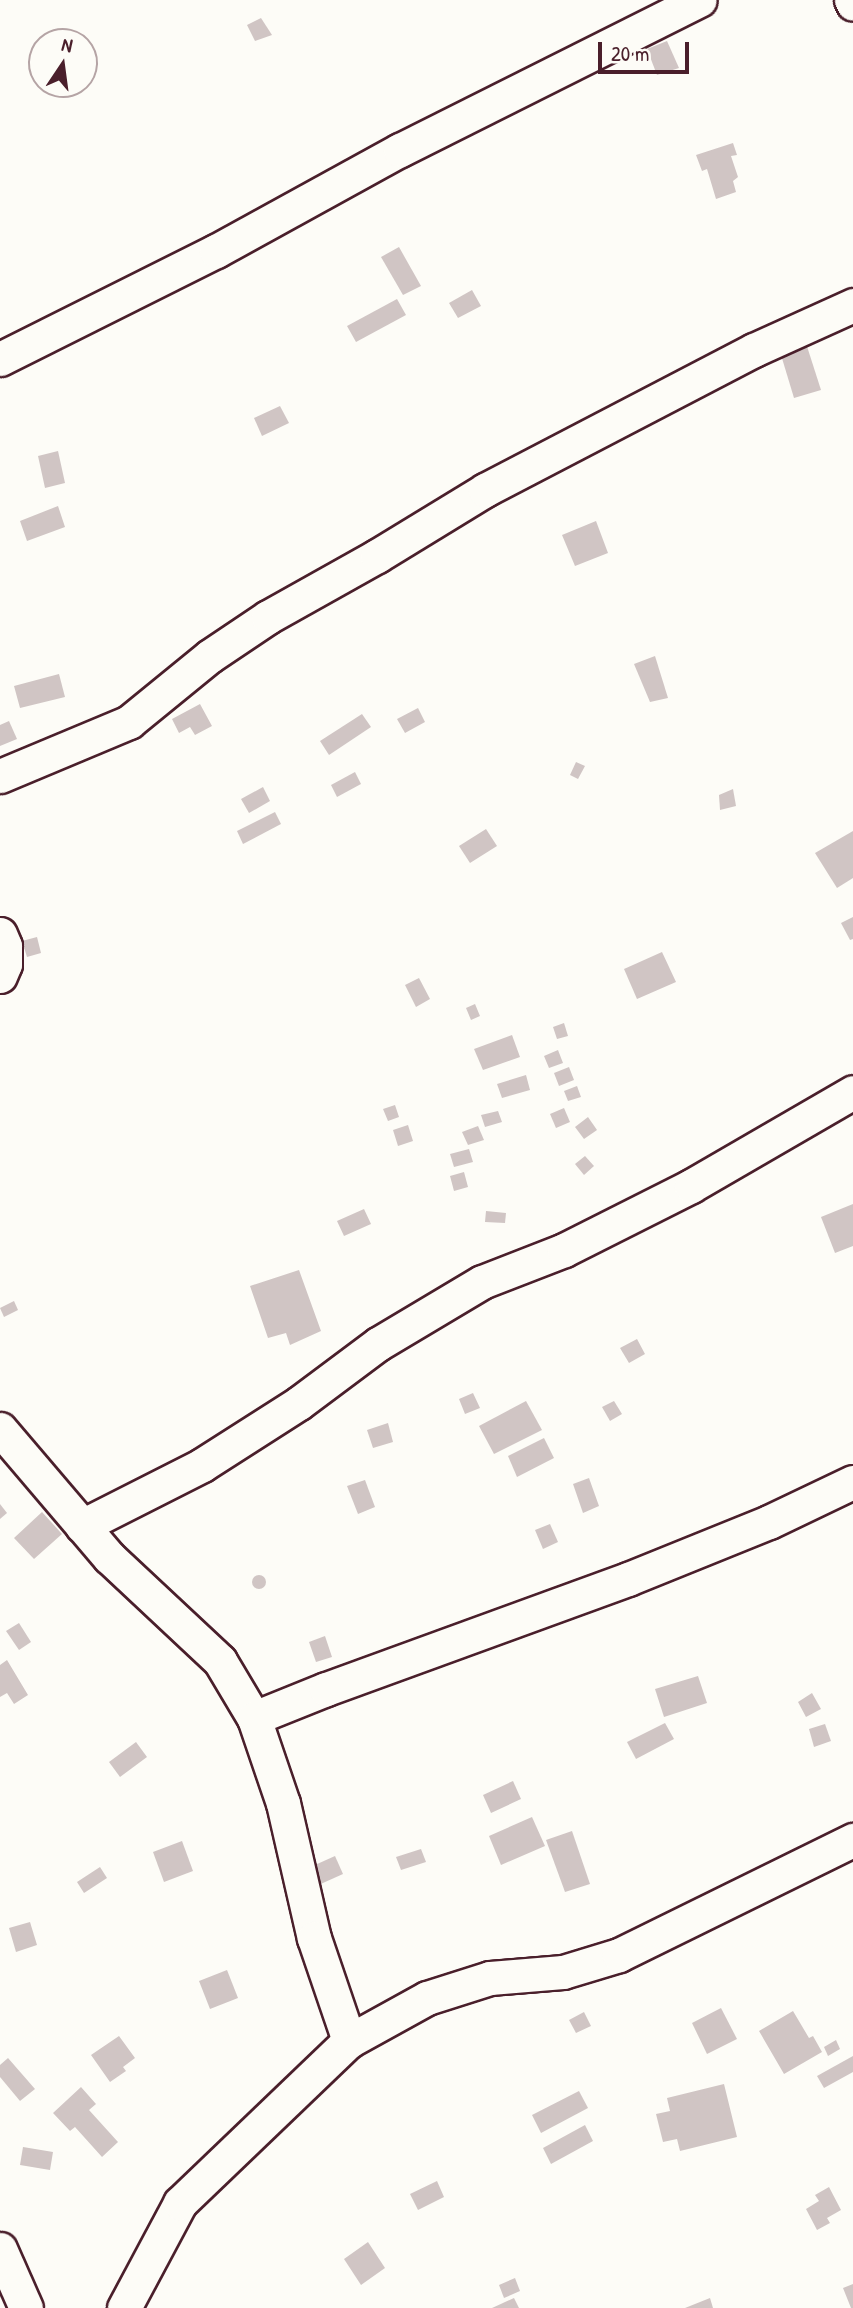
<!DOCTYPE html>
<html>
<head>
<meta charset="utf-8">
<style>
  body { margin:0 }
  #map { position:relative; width:853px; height:2308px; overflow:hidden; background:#fdfcf7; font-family:"Patrick Hand",sans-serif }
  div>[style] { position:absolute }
  .building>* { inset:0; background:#d0c5c4 }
  .round { border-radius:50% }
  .roads { filter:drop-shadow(2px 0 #4a1f2b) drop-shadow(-2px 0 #4a1f2b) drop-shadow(0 2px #4a1f2b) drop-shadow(0 -2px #4a1f2b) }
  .street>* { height:33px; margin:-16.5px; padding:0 16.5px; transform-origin:16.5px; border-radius:16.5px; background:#fdfcf7 }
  span { translate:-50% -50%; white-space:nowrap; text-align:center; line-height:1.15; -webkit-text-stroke:7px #fdfcf7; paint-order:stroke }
  .north { position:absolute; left:28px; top:28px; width:70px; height:70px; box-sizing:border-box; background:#fdfcf7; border:2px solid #b5a4a5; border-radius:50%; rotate:13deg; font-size:19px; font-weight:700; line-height:28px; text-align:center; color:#4a1f2b }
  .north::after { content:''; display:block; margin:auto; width:24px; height:32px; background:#4a1f2b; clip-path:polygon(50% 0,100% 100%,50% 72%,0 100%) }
  .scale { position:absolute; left:598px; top:42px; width:91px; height:32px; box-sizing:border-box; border:4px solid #4a1f2b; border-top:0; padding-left:9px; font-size:21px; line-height:24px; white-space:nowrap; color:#4a1f2b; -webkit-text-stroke:5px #fdfcf7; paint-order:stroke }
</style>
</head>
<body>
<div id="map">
  <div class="building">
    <div style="clip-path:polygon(261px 18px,272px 35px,255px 41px,247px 25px)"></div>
    <div style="clip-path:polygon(667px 41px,679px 68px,657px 75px,647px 49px)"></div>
    <div style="clip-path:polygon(733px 143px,737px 155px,731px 156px,738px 177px,733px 181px,736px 192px,716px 199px,707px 169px,702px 171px,696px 155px)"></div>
    <div style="clip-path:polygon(399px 247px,421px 286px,403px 295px,381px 257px)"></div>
    <div style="clip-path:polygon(472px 290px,481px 306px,458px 318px,449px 303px)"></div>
    <div style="clip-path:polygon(397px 299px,406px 315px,356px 342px,347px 326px)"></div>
    <div style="clip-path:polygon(804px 337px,821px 390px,794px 398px,778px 345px)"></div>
    <div style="clip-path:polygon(280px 406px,289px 423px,262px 436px,254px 418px)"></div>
    <div style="clip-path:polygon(58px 451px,65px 483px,45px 488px,38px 456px)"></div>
    <div style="clip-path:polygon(58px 506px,65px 527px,27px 541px,20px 521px)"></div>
    <div style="clip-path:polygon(596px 521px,608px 553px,575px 566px,562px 535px)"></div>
    <div style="clip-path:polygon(655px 656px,668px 698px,650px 702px,634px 664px)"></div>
    <div style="clip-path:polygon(59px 674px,65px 697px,20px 708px,14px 686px)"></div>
    <div style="clip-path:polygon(200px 704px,212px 726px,195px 735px,190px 727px,179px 733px,172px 719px)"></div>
    <div style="clip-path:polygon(418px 708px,425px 722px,405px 733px,397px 719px)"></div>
    <div style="clip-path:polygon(362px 714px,371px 727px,329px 755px,320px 741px)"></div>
    <div style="clip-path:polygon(9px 721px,17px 739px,0 746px,0 725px)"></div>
    <div style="clip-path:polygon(576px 762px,585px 766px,578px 779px,570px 775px)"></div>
    <div style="clip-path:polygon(355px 772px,361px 784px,337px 797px,331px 785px)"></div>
    <div style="clip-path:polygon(263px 787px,270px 801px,249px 813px,241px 799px)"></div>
    <div style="clip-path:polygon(733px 789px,736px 806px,720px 810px,719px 795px)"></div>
    <div style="clip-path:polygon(275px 812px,281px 824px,243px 844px,237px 831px)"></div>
    <div style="clip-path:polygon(486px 829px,497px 846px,470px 863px,459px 846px)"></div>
    <div style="clip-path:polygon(853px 831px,853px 878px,837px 888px,815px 853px)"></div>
    <div style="clip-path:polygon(853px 917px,853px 939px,850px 940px,841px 923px)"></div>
    <div style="clip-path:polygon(37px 937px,41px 953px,27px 957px,22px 941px)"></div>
    <div style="clip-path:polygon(662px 952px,676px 982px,637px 999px,624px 969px)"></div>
    <div style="clip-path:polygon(419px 978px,430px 999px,416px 1007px,405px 985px)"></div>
    <div style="clip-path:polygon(475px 1004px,480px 1016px,471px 1020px,466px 1008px)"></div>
    <div style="clip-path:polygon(564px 1023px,568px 1036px,557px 1039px,553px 1027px)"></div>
    <div style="clip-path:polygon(512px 1035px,520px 1057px,483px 1070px,474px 1049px)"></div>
    <div style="clip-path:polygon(558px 1050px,563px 1063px,549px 1068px,544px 1056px)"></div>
    <div style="clip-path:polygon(569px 1067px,574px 1080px,559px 1086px,554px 1073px)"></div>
    <div style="clip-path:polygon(526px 1075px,530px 1090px,502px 1098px,497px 1084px)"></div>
    <div style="clip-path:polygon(577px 1086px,581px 1097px,568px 1101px,564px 1091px)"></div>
    <div style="clip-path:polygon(395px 1105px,399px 1117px,388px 1121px,383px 1109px)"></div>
    <div style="clip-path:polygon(564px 1108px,570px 1122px,556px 1128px,550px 1114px)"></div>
    <div style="clip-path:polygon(498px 1111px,502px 1122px,485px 1127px,481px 1115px)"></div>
    <div style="clip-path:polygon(588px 1117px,597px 1130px,584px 1139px,575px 1127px)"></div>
    <div style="clip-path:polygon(408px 1125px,413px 1141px,398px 1146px,393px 1130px)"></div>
    <div style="clip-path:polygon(478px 1126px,484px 1140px,468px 1145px,462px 1132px)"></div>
    <div style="clip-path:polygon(469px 1149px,473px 1162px,454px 1167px,450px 1154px)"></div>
    <div style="clip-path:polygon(585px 1156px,594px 1166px,584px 1175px,575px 1164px)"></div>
    <div style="clip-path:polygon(464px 1172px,468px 1187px,454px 1191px,450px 1176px)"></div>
    <div style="clip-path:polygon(853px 1204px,853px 1246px,835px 1253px,821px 1217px)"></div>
    <div style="clip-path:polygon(364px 1209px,371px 1224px,344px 1236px,337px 1221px)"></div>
    <div style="clip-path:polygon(486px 1211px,506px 1213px,505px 1223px,485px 1222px)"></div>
    <div style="clip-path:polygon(299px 1270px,321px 1331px,290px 1345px,286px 1333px,268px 1338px,250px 1286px)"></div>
    <div style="clip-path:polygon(14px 1301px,18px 1310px,4px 1317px,0 1308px)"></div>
    <div style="clip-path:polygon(637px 1339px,645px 1354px,629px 1363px,620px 1348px)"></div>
    <div style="clip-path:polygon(473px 1393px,480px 1408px,465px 1414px,459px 1399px)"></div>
    <div style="clip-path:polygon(526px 1401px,542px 1430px,494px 1454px,479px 1426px)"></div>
    <div style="clip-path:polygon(614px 1401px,622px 1414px,610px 1421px,602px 1407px)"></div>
    <div style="clip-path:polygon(388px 1423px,393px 1442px,373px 1448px,367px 1430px)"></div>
    <div style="clip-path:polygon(544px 1438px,554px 1458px,517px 1477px,508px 1456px)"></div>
    <div style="clip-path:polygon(589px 1478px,599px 1506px,583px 1513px,573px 1484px)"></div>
    <div style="clip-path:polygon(365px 1480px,375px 1507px,358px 1514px,347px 1486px)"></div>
    <div style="clip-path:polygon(0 1504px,7px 1513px,0 1519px)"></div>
    <div style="clip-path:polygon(42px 1512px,62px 1534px,34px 1559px,14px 1538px)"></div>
    <div style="clip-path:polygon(550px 1524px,558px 1542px,543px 1549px,535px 1530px)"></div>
    <div class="round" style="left:252px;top:1575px;width:14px;height:14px"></div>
    <div style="clip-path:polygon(19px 1623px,31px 1642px,19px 1650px,6px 1631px)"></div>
    <div style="clip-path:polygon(325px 1636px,332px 1657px,316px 1662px,309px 1642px)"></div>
    <div style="clip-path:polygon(7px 1660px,28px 1695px,14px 1704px,7px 1693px,0 1697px,0 1665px)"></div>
    <div style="clip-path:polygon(698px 1676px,707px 1703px,664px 1717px,655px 1689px)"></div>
    <div style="clip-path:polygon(812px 1693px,821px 1709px,806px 1717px,798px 1702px)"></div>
    <div style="clip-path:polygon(665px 1723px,674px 1739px,636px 1759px,627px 1742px)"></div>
    <div style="clip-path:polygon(825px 1724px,831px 1741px,814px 1747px,809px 1729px)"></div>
    <div style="clip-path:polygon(136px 1742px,147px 1757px,120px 1777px,109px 1762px)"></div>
    <div style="clip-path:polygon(513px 1781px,521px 1799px,491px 1813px,483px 1795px)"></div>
    <div style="clip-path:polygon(532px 1817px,545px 1846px,501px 1865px,489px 1836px)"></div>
    <div style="clip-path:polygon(572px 1831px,590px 1884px,565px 1892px,546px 1840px)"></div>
    <div style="clip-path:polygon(182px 1841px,193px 1871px,164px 1882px,153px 1852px)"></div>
    <div style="clip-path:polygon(421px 1849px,426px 1862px,401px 1870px,396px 1857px)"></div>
    <div style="clip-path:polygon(335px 1856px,343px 1874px,314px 1887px,306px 1869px)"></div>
    <div style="clip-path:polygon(100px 1867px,107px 1878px,84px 1893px,77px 1882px)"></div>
    <div style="clip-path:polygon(30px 1922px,37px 1945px,16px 1952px,9px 1928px)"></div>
    <div style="clip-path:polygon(227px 1970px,238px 1998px,210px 2009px,199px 1981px)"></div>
    <div style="clip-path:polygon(721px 2008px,737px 2039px,707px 2054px,692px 2023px)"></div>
    <div style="clip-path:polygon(793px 2011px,809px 2038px,813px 2036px,822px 2052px,784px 2074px,759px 2031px)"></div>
    <div style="clip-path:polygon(584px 2012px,591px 2026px,576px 2033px,569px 2020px)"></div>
    <div style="clip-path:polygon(119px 2036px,135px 2058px,123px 2067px,126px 2071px,110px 2082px,91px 2055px)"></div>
    <div style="clip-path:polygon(836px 2040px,840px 2049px,828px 2056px,824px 2047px)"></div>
    <div style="clip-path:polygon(853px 2056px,853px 2072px,824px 2088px,817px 2076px)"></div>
    <div style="clip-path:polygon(8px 2058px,35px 2089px,20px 2101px,0 2077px,0 2065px)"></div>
    <div style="clip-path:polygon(724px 2084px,737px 2137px,680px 2151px,677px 2139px,663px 2142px,656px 2114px,670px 2111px,667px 2098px)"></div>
    <div style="clip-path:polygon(81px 2087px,96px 2104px,89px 2110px,118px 2142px,102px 2157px,75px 2127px,70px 2131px,53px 2113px)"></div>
    <div style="clip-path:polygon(579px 2091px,588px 2108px,541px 2133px,532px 2115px)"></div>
    <div style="clip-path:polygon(585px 2125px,593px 2141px,551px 2164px,543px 2148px)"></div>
    <div style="clip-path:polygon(23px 2147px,53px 2152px,50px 2170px,20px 2165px)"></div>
    <div style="clip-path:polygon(437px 2181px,444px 2197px,418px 2210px,410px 2194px)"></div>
    <div style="clip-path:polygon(829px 2187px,841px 2210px,827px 2218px,830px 2223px,817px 2230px,806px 2209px,819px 2201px,815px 2195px)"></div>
    <div style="clip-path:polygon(368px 2242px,385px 2268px,361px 2285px,344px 2259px)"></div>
    <div style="clip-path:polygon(515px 2278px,520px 2291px,504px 2298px,499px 2285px)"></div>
    <div style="clip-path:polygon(853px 2284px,853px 2308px,851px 2308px,843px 2288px)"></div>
    <div style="clip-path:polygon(514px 2298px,519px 2308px,492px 2308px)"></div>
    <div style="clip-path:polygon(710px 2298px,713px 2308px,685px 2308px)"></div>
  </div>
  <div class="roads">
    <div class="street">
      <div style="left:851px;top:0;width:4px;rotate:63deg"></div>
      <div style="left:0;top:359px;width:241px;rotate:-26.6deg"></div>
      <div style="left:216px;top:251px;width:210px;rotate:-28.8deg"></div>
      <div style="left:400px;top:150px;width:335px;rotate:-26.6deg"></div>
      <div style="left:0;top:776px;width:140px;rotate:-22.7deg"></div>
      <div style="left:129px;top:722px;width:104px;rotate:-39.2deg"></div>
      <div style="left:210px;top:656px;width:70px;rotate:-33.9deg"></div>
      <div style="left:268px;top:617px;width:125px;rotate:-29.2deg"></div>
      <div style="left:377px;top:556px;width:127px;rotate:-31.4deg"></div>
      <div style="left:485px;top:490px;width:303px;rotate:-27.5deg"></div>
      <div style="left:754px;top:350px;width:109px;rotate:-24.4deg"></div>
      <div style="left:0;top:934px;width:13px;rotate:67deg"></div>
      <div style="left:5px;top:946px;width:18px;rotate:90deg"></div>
      <div style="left:5px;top:964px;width:13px;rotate:113deg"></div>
      <div style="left:0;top:1429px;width:168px;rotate:49.6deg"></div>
      <div style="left:109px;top:1557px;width:152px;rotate:43.1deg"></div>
      <div style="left:220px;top:1661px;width:66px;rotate:59.2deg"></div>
      <div style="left:254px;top:1718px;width:90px;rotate:71.2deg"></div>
      <div style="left:283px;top:1803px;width:139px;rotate:77.1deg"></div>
      <div style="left:314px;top:1938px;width:109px;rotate:71.2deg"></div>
      <div style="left:82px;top:1526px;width:135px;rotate:-26.9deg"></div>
      <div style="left:202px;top:1465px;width:115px;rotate:-32.6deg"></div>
      <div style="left:299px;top:1403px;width:99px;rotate:-36.8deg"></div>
      <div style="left:378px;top:1344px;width:121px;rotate:-30.8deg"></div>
      <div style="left:482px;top:1282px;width:88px;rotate:-21.3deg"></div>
      <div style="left:564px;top:1250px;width:142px;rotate:-26.7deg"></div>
      <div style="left:691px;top:1186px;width:187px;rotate:-30.1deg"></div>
      <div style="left:254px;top:1718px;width:78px;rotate:-21.9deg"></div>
      <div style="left:326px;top:1689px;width:321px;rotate:-20deg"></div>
      <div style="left:628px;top:1579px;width:152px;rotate:-22deg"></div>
      <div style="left:769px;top:1522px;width:93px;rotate:-25.5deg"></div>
      <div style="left:0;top:2249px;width:64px;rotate:66.2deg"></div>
      <div style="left:124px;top:2308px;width:119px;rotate:-61.9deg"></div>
      <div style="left:180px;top:2203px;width:234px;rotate:-43.8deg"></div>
      <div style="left:349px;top:2041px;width:89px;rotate:-28.9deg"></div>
      <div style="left:427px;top:1998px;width:66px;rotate:-17.6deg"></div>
      <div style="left:490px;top:1978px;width:73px;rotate:-4.7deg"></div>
      <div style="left:563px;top:1972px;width:59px;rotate:-16.9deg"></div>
      <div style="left:619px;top:1955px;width:261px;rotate:-26.2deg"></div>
    </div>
  </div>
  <div class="north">N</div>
  <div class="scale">20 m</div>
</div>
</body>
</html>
